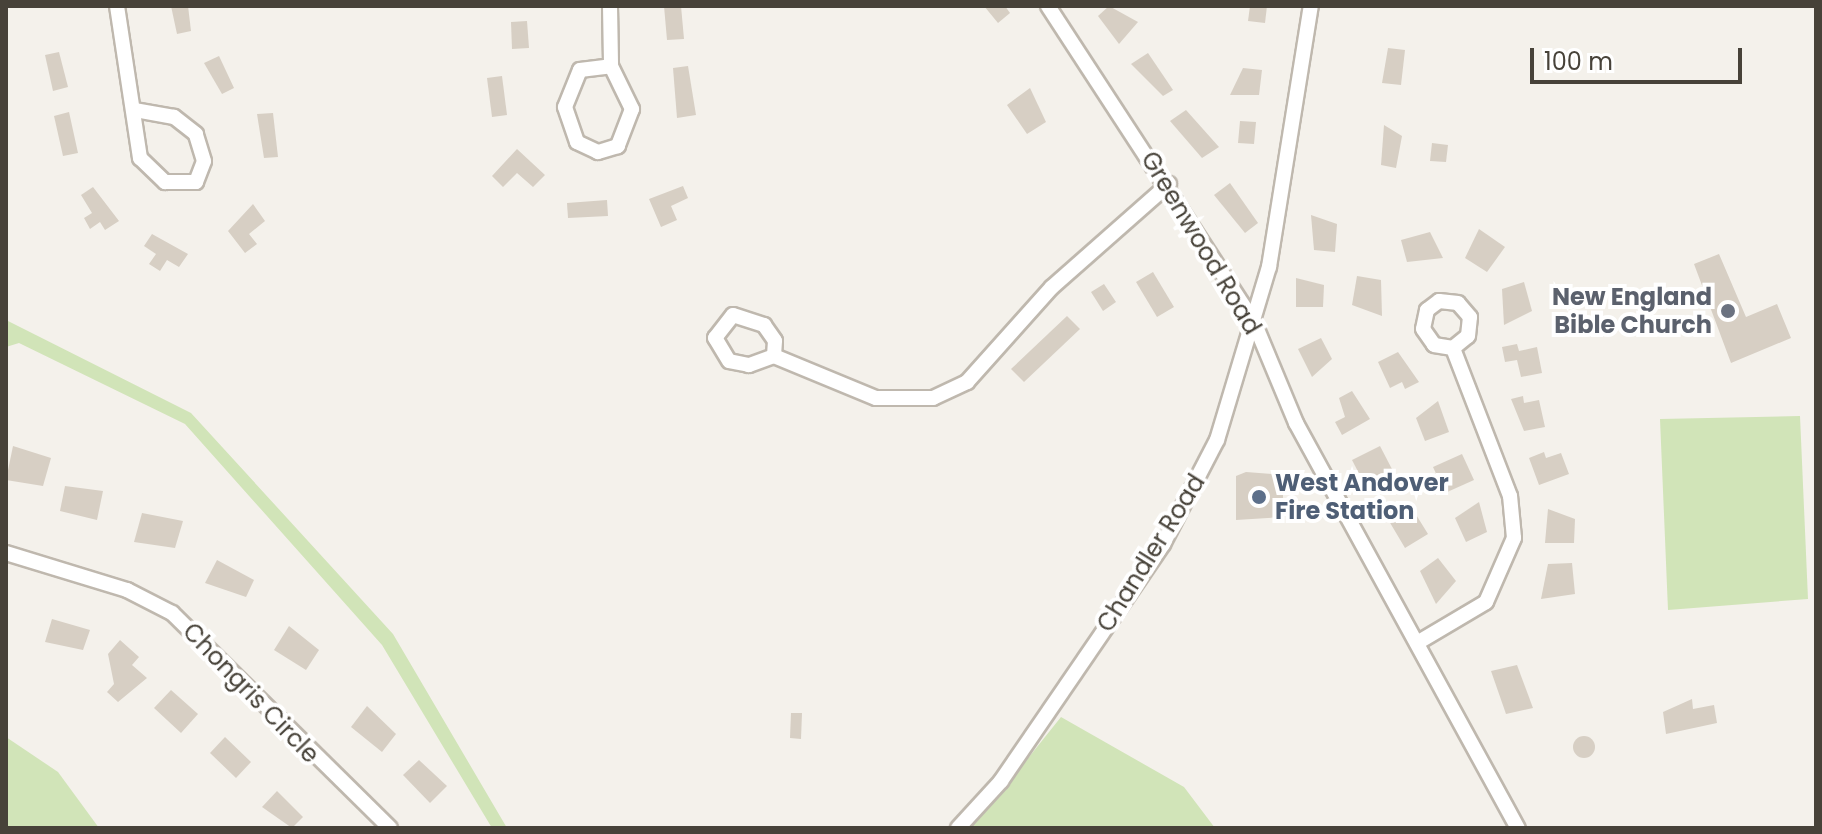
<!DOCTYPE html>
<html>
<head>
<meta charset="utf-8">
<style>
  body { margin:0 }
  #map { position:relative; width:1822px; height:834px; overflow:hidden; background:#f4f1eb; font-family:Poppins,sans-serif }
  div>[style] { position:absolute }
  .green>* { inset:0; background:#d1e4b8 }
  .building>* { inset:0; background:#d7cfc4 }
  .round { border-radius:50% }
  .roads { filter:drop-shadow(2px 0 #bfb8ae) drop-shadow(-2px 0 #bfb8ae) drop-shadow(0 2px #bfb8ae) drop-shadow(0 -2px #bfb8ae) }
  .minor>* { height:14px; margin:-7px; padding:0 7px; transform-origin:7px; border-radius:7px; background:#fff }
  .dots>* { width:22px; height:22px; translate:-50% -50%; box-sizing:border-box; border:4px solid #fff; border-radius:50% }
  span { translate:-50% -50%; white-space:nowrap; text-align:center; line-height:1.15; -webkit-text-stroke:8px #fff; paint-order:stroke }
  .street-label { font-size:24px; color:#474239 }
  .worship-label { font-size:24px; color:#5b616d; font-weight:700 }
  .right { translate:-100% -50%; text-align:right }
  .service-label { font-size:24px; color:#4e5e75; font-weight:700 }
  .left { translate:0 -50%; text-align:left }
  .frame { position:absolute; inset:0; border:8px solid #474239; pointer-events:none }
  .scale { position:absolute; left:1530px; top:48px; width:212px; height:36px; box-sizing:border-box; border:4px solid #474239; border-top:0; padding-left:10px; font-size:24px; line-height:28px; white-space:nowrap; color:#474239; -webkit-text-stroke:6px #fff; paint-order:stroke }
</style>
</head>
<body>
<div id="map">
  <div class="green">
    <div style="clip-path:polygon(6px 320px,191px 413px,393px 634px,507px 828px,492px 828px,382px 645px,185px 424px,19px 343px,6px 347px)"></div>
    <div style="clip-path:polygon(1800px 416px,1808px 599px,1668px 610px,1660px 419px)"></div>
    <div style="clip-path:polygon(1061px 717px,1184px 787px,1215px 828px,958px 828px,989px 807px)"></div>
    <div style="clip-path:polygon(6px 737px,58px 772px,99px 828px,6px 828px)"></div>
  </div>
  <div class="building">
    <div style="clip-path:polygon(171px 6px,188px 6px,191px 31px,177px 34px)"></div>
    <div style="clip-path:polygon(664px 6px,681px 6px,684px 39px,667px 40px)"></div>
    <div style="clip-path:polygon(984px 6px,1005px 6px,1010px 13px,998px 23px)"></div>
    <div style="clip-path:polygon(1109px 6px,1138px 22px,1119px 44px,1098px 16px)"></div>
    <div style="clip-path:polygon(1250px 6px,1267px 6px,1265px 23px,1248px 21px)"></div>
    <div style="clip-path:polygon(527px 21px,529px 48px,512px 49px,511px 22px)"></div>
    <div style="clip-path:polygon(1388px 48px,1405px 50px,1401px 85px,1382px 83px)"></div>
    <div style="clip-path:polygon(59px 52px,68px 87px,53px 91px,45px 55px)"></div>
    <div style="clip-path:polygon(1148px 53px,1173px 90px,1163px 96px,1131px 64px)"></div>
    <div style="clip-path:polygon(219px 56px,234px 88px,222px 94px,204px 63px)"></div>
    <div style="clip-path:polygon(688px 66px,696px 115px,677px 118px,673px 68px)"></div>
    <div style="clip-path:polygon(1243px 68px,1262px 70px,1259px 95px,1230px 95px)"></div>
    <div style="clip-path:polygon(502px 76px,507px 115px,492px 117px,487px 78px)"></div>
    <div style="clip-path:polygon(1030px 88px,1046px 122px,1027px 134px,1007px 105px)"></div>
    <div style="clip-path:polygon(1186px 110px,1219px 147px,1202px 158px,1170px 121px)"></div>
    <div style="clip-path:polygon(69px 112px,78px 153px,63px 156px,54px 116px)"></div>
    <div style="clip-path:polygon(273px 113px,278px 157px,264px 158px,257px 114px)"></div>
    <div style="clip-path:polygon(1240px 121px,1256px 122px,1254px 144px,1238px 143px)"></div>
    <div style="clip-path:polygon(1384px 125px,1402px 136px,1396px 168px,1381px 165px)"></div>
    <div style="clip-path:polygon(1432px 143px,1448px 145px,1446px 162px,1430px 161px)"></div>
    <div style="clip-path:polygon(517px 149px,545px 175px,533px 187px,517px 173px,503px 187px,492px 176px)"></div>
    <div style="clip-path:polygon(1230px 183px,1258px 223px,1245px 233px,1214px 195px)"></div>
    <div style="clip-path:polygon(683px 186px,688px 198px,671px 206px,677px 220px,661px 227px,649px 199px)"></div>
    <div style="clip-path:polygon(93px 187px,119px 221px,105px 230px,100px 222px,90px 229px,84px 218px,92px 213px,81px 195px)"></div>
    <div style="clip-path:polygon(607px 200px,608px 216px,568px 218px,567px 203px)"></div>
    <div style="clip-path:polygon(253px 204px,265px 221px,249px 234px,257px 244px,245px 253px,228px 231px)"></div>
    <div style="clip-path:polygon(1311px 215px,1337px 224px,1335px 252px,1314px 250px)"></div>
    <div style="clip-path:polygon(1479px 229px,1505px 247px,1487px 272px,1465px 258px)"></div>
    <div style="clip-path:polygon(1430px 232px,1443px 258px,1407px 262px,1401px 240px)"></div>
    <div style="clip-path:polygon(152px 234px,188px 254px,179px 267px,167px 260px,160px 271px,149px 264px,156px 254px,144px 246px)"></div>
    <div style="clip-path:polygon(1719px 254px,1746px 317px,1777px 304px,1791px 338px,1731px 363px,1694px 264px)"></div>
    <div style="clip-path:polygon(1153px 272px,1174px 307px,1157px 317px,1136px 282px)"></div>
    <div style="clip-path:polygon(1357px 276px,1381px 280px,1382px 316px,1352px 305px)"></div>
    <div style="clip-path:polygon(1296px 278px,1324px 285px,1323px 307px,1296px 307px)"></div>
    <div style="clip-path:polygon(1524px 282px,1532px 311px,1504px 325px,1502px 289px)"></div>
    <div style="clip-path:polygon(1104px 284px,1116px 302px,1103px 311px,1091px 292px)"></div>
    <div style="clip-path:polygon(1067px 316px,1080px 329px,1024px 382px,1011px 369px)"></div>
    <div style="clip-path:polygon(1321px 338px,1332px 359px,1312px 377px,1298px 349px)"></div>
    <div style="clip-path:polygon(1517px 344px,1519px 351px,1537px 347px,1542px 373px,1521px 377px,1517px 360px,1505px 362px,1502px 347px)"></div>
    <div style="clip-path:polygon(1398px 352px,1419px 382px,1405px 389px,1402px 382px,1390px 388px,1378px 362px)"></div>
    <div style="clip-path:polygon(1352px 391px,1370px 419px,1342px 435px,1335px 422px,1345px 417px,1339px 398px)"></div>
    <div style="clip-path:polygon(1523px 396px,1524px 403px,1539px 400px,1545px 427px,1524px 431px,1511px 399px)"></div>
    <div style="clip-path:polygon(1438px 401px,1449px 432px,1425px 441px,1416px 418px)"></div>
    <div style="clip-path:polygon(13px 446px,51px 458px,43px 486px,6px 480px)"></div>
    <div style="clip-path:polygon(1380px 446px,1394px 473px,1366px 487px,1352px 460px)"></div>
    <div style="clip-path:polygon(1544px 452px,1546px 458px,1561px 453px,1569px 474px,1539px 485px,1529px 458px)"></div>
    <div style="clip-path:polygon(1462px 454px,1474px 480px,1445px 493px,1433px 467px)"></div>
    <div style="clip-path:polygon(1246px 472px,1283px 475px,1283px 517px,1236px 520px,1236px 476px)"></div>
    <div style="clip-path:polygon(65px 486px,103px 491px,97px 520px,60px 511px)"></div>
    <div style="clip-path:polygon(1479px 502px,1487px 532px,1466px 542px,1455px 518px)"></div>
    <div style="clip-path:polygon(1548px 509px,1575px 519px,1574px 543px,1545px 543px)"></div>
    <div style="clip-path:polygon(142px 513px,183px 521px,175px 548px,134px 542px)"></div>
    <div style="clip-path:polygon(1402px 513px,1405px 519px,1415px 513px,1428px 534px,1405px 548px,1389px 521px)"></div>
    <div style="clip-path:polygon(1438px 558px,1456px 581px,1436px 604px,1420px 571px)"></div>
    <div style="clip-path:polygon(217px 560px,254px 580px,246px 597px,205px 583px)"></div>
    <div style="clip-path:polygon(1572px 563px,1575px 594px,1541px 599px,1548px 564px)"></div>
    <div style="clip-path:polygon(52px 619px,90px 630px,83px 650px,45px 642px)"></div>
    <div style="clip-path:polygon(289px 626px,319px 650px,306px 670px,274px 650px)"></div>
    <div style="clip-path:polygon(120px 640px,139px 657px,132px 665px,147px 678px,118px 702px,107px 692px,114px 684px,108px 654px)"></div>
    <div style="clip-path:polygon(1517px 665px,1533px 708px,1506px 714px,1491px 671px)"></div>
    <div style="clip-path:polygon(171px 690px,198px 714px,181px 733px,154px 708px)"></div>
    <div style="clip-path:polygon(1692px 699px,1693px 709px,1714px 705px,1717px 723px,1666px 734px,1663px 712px)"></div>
    <div style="clip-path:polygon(367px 706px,396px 734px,382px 752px,351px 727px)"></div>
    <div style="clip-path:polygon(791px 713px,802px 713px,801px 739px,790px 738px)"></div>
    <div class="round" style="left:1573px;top:736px;width:22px;height:22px"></div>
    <div style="clip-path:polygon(225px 737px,251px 762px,236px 778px,210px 753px)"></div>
    <div style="clip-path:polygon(419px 760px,447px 786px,430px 803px,403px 775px)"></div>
    <div style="clip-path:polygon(277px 791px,303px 817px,292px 828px,262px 807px)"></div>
  </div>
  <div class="roads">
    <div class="minor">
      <div style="left:117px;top:6px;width:154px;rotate:81.4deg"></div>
      <div style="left:140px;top:158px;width:35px;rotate:44deg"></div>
      <div style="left:165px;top:182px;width:31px"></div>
      <div style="left:196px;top:182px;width:22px;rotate:-69deg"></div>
      <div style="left:204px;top:161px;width:28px;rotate:-107deg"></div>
      <div style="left:196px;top:134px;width:28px;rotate:-142deg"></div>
      <div style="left:174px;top:117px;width:39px;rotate:-170deg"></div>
      <div style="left:610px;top:6px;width:60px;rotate:89deg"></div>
      <div style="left:611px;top:66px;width:48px;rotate:64deg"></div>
      <div style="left:632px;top:109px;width:40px;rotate:111deg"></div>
      <div style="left:618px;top:146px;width:21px;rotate:163deg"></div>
      <div style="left:598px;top:152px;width:23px;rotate:-155deg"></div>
      <div style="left:577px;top:142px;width:37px;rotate:-109deg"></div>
      <div style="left:565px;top:107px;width:40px;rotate:-68deg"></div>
      <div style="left:580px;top:70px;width:31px;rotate:-7deg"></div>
      <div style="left:1048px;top:6px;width:377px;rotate:56.9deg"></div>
      <div style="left:1254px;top:322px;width:109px;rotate:67.4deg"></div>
      <div style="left:1296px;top:423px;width:462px;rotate:61.3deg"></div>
      <div style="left:733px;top:315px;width:33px;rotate:18deg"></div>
      <div style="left:764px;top:325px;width:19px;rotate:55deg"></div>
      <div style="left:775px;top:341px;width:15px;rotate:94deg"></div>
      <div style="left:774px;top:356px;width:27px;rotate:160deg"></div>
      <div style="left:749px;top:365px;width:20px;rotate:-169deg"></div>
      <div style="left:729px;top:361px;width:27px;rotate:-121deg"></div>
      <div style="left:715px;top:338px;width:29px;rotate:-52deg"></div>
      <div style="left:774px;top:356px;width:110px;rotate:22.4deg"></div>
      <div style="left:876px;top:398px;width:57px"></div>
      <div style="left:933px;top:398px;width:38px;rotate:-25deg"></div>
      <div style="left:967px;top:382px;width:127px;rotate:-48.2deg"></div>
      <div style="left:1052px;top:287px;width:156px;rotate:-41.4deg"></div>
      <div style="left:6px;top:553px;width:127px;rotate:17deg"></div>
      <div style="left:127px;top:590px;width:51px;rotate:27.1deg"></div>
      <div style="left:172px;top:613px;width:306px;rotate:44.6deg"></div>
      <div style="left:1417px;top:643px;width:80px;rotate:-30.7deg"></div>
      <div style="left:1486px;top:602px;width:70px;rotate:-66.4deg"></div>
      <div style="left:1514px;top:538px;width:42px;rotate:-95.4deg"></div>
      <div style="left:1510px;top:496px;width:159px;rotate:-111.1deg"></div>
      <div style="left:1453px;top:348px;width:19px;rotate:-39deg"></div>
      <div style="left:1468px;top:336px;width:19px;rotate:-84deg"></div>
      <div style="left:1470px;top:317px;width:18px;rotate:-131deg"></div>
      <div style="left:1458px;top:303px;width:19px;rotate:-174deg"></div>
      <div style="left:1439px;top:301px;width:15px;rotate:143deg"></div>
      <div style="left:1427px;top:310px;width:19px;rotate:102deg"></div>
      <div style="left:1423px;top:329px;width:19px;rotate:55deg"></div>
      <div style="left:1434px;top:345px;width:19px;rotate:9deg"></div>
      <div style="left:958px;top:828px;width:64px;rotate:-47.5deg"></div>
      <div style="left:1001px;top:781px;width:287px;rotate:-55.6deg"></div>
      <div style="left:1163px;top:544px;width:117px;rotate:-62.6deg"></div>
      <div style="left:1217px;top:440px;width:181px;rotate:-73.3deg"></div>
      <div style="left:1269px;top:267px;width:264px;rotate:-80.9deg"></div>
    </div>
  </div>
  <div class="dots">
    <div style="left:1728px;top:311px;background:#6b7280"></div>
    <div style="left:1259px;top:497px;background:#5c6f8a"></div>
  </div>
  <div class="street-label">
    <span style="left:1201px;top:243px;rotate:59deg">Greenwood Road</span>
    <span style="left:1151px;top:553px;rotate:-58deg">Chandler Road</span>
    <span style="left:251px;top:693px;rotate:46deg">Chongris Circle</span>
  </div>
  <div class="worship-label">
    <span class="right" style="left:1712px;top:311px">New England<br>Bible Church</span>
  </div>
  <div class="service-label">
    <span class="left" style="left:1275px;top:497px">West Andover<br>Fire Station</span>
  </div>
  <div class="frame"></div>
  <div class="scale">100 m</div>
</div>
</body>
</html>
